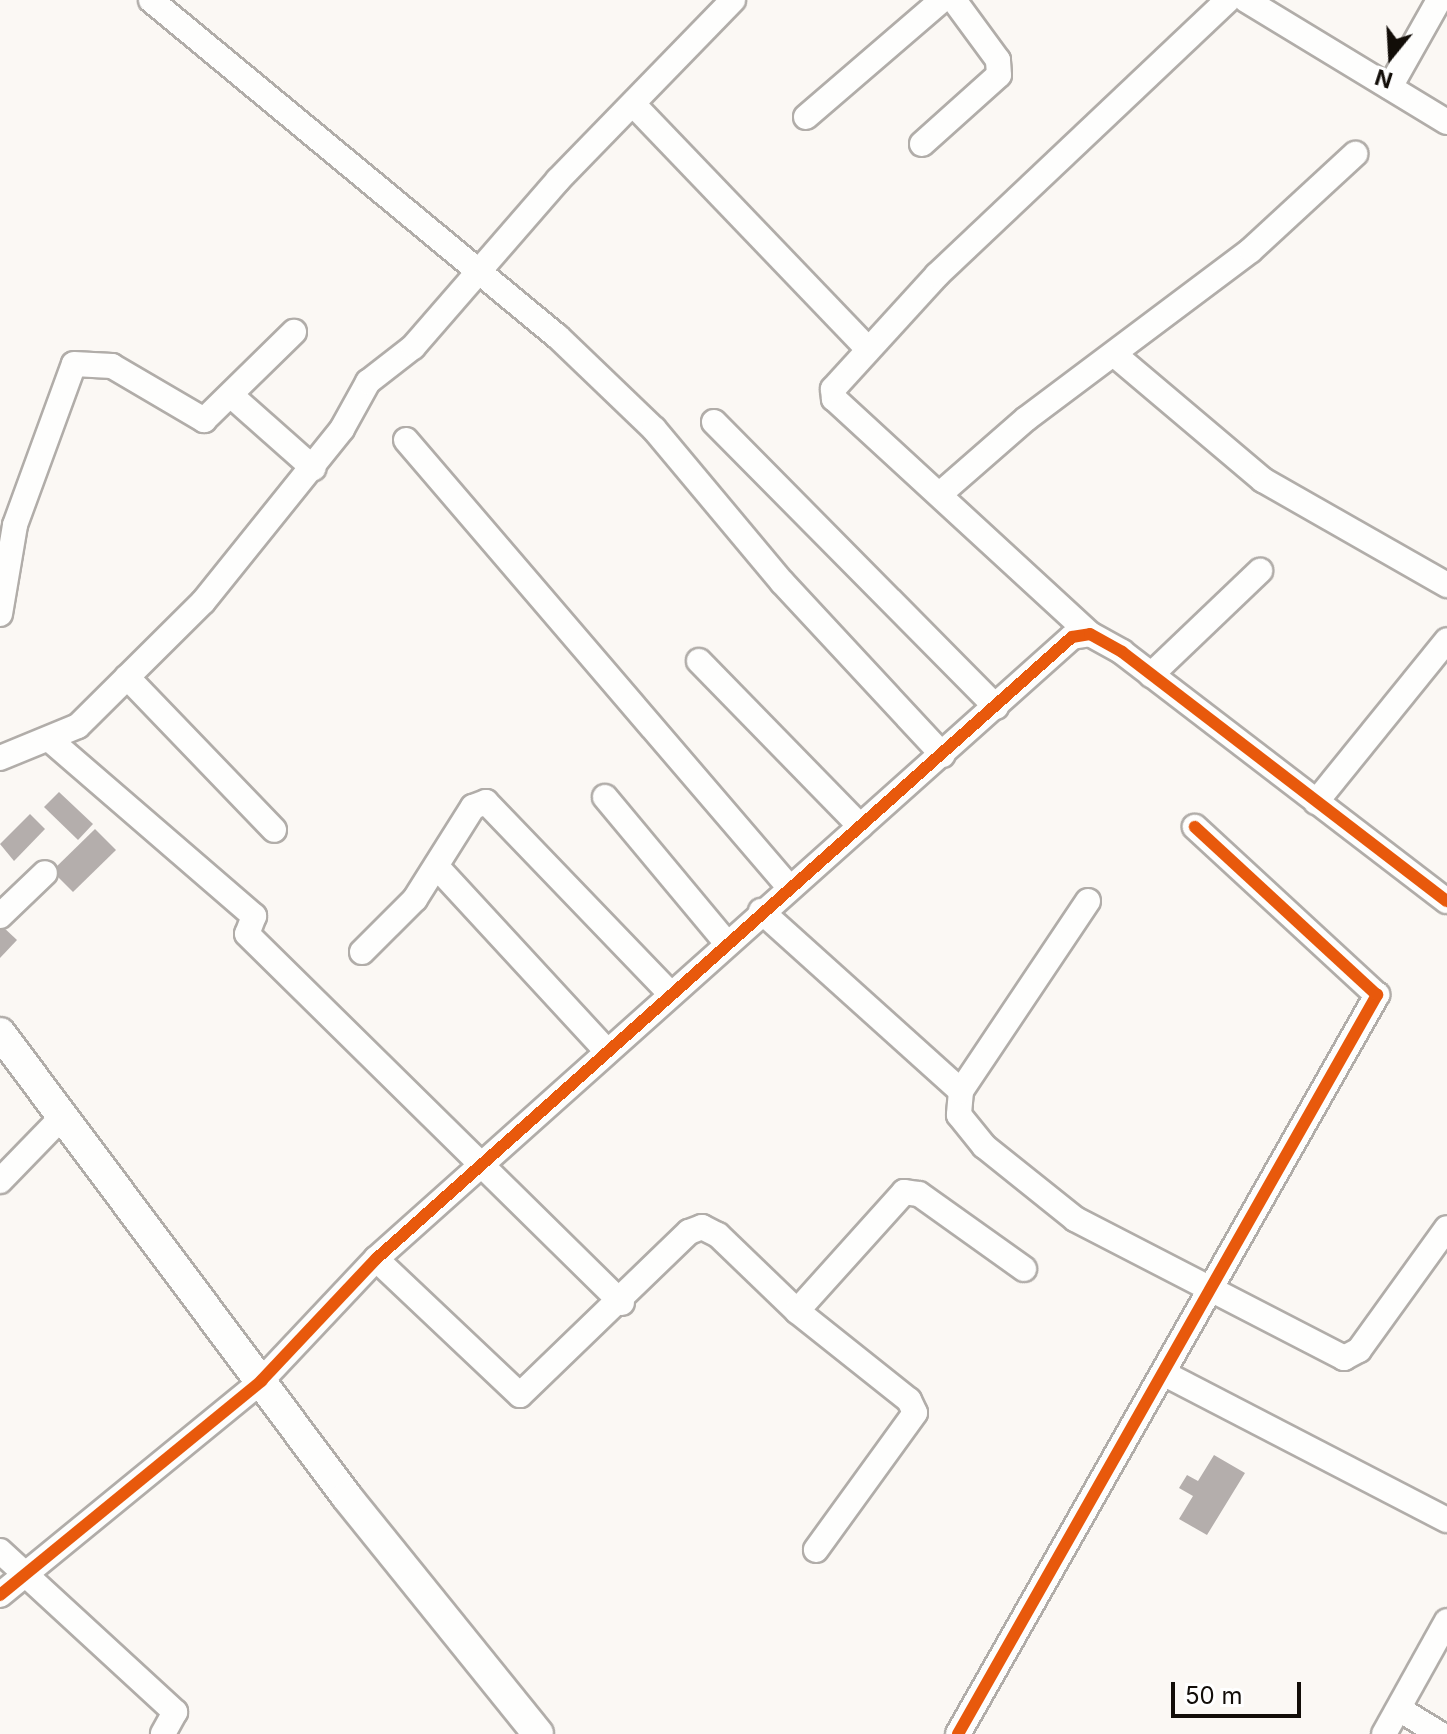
<!DOCTYPE html>
<html>
<head>
<meta charset="utf-8">
<style>
  body { margin:0 }
  #map { position:relative; width:1447px; height:1734px; overflow:hidden; background:#fbf8f4; font-family:Inter,sans-serif }
  div>[style] { position:absolute }
  .building>* { inset:0; background:#b4aeac }
  .roads { filter:drop-shadow(2px 0 #b1ada9) drop-shadow(-2px 0 #b1ada9) drop-shadow(0 2px #b1ada9) drop-shadow(0 -2px #b1ada9) }
  .minor>* { height:24px; margin:-12px; padding:0 12px; transform-origin:12px; border-radius:12px; background:#fefefd }
  .major>* { height:30px; margin:-15px; padding:0 15px; transform-origin:15px; border-radius:15px; background:#fefefd }
  .cycleway>* { height:12px; margin:-6px; padding:0 6px; transform-origin:6px; border-radius:6px; background:#e8590c }
  span { translate:-50% -50%; white-space:nowrap; text-align:center; line-height:1.15; -webkit-text-stroke:7px #fff; paint-order:stroke }
  .north { position:absolute; left:1351px; top:16px; width:80px; height:80px; -webkit-text-stroke:6px #fff; paint-order:stroke; rotate:198deg; font-size:22px; font-weight:700; line-height:32px; text-align:center; color:#120d08 }
  .north::after { content:''; display:block; margin:auto; width:28px; height:36px; background:#120d08; clip-path:polygon(50% 0,100% 100%,50% 72%,0 100%) }
  .scale { position:absolute; left:1171px; top:1682px; width:130px; height:36px; box-sizing:border-box; border:4px solid #120d08; border-top:0; padding-left:10px; font-size:24px; line-height:28px; white-space:nowrap; color:#120d08; -webkit-text-stroke:6px #fff; paint-order:stroke }
</style>
</head>
<body>
<div id="map">
  <div class="building">
    <div style="clip-path:polygon(59px 792px,93px 824px,78px 840px,44px 807px)"></div>
    <div style="clip-path:polygon(30px 814px,45px 829px,14px 861px,0 844px)"></div>
    <div style="clip-path:polygon(95px 829px,116px 850px,73px 892px,52px 871px)"></div>
    <div style="clip-path:polygon(2px 926px,17px 940px,0 958px,0 928px)"></div>
    <div style="clip-path:polygon(1214px 1455px,1245px 1473px,1207px 1535px,1179px 1519px,1193px 1496px,1179px 1488px,1187px 1475px,1198px 1481px)"></div>
  </div>
  <div class="roads">
    <div class="minor">
      <div style="left:151px;top:0;width:528px;rotate:39.63deg"></div>
      <div style="left:558px;top:337px;width:133px;rotate:43.8deg"></div>
      <div style="left:654px;top:429px;width:199px;rotate:50.1deg"></div>
      <div style="left:782px;top:582px;width:236px;rotate:47.1deg"></div>
      <div style="left:1246px;top:0;width:235px;rotate:31.3deg"></div>
      <div style="left:1390px;top:87px;width:100px;rotate:-60.6deg"></div>
      <div style="left:634px;top:105px;width:338px;rotate:46.2deg"></div>
      <div style="left:806px;top:117px;width:179px;rotate:-40.7deg"></div>
      <div style="left:922px;top:144px;width:103px;rotate:-41.9deg"></div>
      <div style="left:999px;top:75px;width:15px;rotate:-94deg"></div>
      <div style="left:998px;top:60px;width:74px;rotate:-126.3deg"></div>
      <div style="left:1115px;top:355px;width:194px;rotate:40.2deg"></div>
      <div style="left:1263px;top:480px;width:212px;rotate:29.7deg"></div>
      <div style="left:234px;top:398px;width:106px;rotate:41.5deg"></div>
      <div style="left:714px;top:422px;width:401px;rotate:45.3deg"></div>
      <div style="left:406px;top:440px;width:589px;rotate:49.41deg"></div>
      <div style="left:940px;top:494px;width:114px;rotate:-41.1deg"></div>
      <div style="left:1026px;top:419px;width:281px;rotate:-36.9deg"></div>
      <div style="left:1251px;top:250px;width:142px;rotate:-42.7deg"></div>
      <div style="left:0;top:614px;width:90px;rotate:-80.4deg"></div>
      <div style="left:15px;top:525px;width:171px;rotate:-69.9deg"></div>
      <div style="left:74px;top:364px;width:38px;rotate:3deg"></div>
      <div style="left:112px;top:366px;width:107px;rotate:30.4deg"></div>
      <div style="left:204px;top:420px;width:126px;rotate:-44.4deg"></div>
      <div style="left:1090px;top:634px;width:348px;rotate:-137.4deg"></div>
      <div style="left:834px;top:399px;width:10px;rotate:-96deg"></div>
      <div style="left:833px;top:389px;width:154px;rotate:-47.6deg"></div>
      <div style="left:937px;top:275px;width:400px;rotate:-43.4deg"></div>
      <div style="left:699px;top:661px;width:231px;rotate:45.7deg"></div>
      <div style="left:1151px;top:675px;width:151px;rotate:-43.7deg"></div>
      <div style="left:127px;top:677px;width:212px;rotate:46.1deg"></div>
      <div style="left:49px;top:739px;width:271px;rotate:40.8deg"></div>
      <div style="left:254px;top:916px;width:19px;rotate:111deg"></div>
      <div style="left:247px;top:934px;width:526px;rotate:44.54deg"></div>
      <div style="left:0;top:758px;width:84px;rotate:-22.3deg"></div>
      <div style="left:78px;top:726px;width:176px;rotate:-44.8deg"></div>
      <div style="left:203px;top:602px;width:222px;rotate:-51.2deg"></div>
      <div style="left:342px;top:429px;width:54px;rotate:-61deg"></div>
      <div style="left:368px;top:382px;width:57px;rotate:-37.9deg"></div>
      <div style="left:413px;top:347px;width:221px;rotate:-49deg"></div>
      <div style="left:558px;top:180px;width:251px;rotate:-45.8deg"></div>
      <div style="left:605px;top:797px;width:187px;rotate:50.2deg"></div>
      <div style="left:1316px;top:802px;width:208px;rotate:-51deg"></div>
      <div style="left:437px;top:867px;width:249px;rotate:47.3deg"></div>
      <div style="left:1088px;top:901px;width:229px;rotate:123.8deg"></div>
      <div style="left:961px;top:1091px;width:24px;rotate:95deg"></div>
      <div style="left:959px;top:1115px;width:40px;rotate:51deg"></div>
      <div style="left:984px;top:1146px;width:117px;rotate:38.7deg"></div>
      <div style="left:1075px;top:1219px;width:303px;rotate:27.3deg"></div>
      <div style="left:1344px;top:1358px;width:17px;rotate:-28deg"></div>
      <div style="left:1359px;top:1350px;width:150px;rotate:-54.2deg"></div>
      <div style="left:761px;top:911px;width:269px;rotate:42deg"></div>
      <div style="left:0;top:916px;width:62px;rotate:-43.7deg"></div>
      <div style="left:362px;top:952px;width:75px;rotate:-45deg"></div>
      <div style="left:415px;top:899px;width:109px;rotate:-57.8deg"></div>
      <div style="left:473px;top:807px;width:14px;rotate:-21deg"></div>
      <div style="left:486px;top:802px;width:264px;rotate:46.1deg"></div>
      <div style="left:0;top:1181px;width:91px;rotate:-45.9deg"></div>
      <div style="left:376px;top:1259px;width:198px;rotate:43.4deg"></div>
      <div style="left:520px;top:1395px;width:235px;rotate:-44deg"></div>
      <div style="left:689px;top:1232px;width:14px;rotate:-21deg"></div>
      <div style="left:702px;top:1227px;width:18px;rotate:27deg"></div>
      <div style="left:718px;top:1235px;width:110px;rotate:43.9deg"></div>
      <div style="left:797px;top:1311px;width:143px;rotate:38.5deg"></div>
      <div style="left:909px;top:1400px;width:14px;rotate:65deg"></div>
      <div style="left:915px;top:1413px;width:169px;rotate:125.9deg"></div>
      <div style="left:797px;top:1311px;width:160px;rotate:-48deg"></div>
      <div style="left:904px;top:1192px;width:15px;rotate:8deg"></div>
      <div style="left:919px;top:1194px;width:129px;rotate:35.5deg"></div>
      <div style="left:1167px;top:1375px;width:315px;rotate:27.4deg"></div>
      <div style="left:0;top:1551px;width:238px;rotate:42.6deg"></div>
      <div style="left:175px;top:1712px;width:25px;rotate:119deg"></div>
      <div style="left:0;top:1595px;width:338px;rotate:-39.3deg"></div>
      <div style="left:261px;top:1381px;width:168px;rotate:-46.7deg"></div>
      <div style="left:376px;top:1259px;width:933px;rotate:-41.79deg"></div>
      <div style="left:1072px;top:637px;width:18px;rotate:-9deg"></div>
      <div style="left:1090px;top:634px;width:37px;rotate:29deg"></div>
      <div style="left:1122px;top:652px;width:409px;rotate:37.5deg"></div>
      <div style="left:1399px;top:1709px;width:48px;rotate:31.4deg"></div>
      <div style="left:958px;top:1734px;width:850px;rotate:-60.45deg"></div>
      <div style="left:1377px;top:995px;width:248px;rotate:-137.3deg"></div>
      <div style="left:1384px;top:1734px;width:129px;rotate:-60.9deg"></div>
    </div>
    <div class="major">
      <div style="left:0;top:1033px;width:579px;rotate:53.21deg"></div>
      <div style="left:347px;top:1497px;width:304px;rotate:51.1deg"></div>
    </div>
  </div>
  <div class="cycleway">
    <div style="left:0;top:1595px;width:338px;rotate:-39.3deg"></div>
    <div style="left:261px;top:1381px;width:168px;rotate:-46.7deg"></div>
    <div style="left:376px;top:1259px;width:933px;rotate:-41.79deg"></div>
    <div style="left:1072px;top:637px;width:18px;rotate:-9deg"></div>
    <div style="left:1090px;top:634px;width:37px;rotate:29deg"></div>
    <div style="left:1122px;top:652px;width:409px;rotate:37.5deg"></div>
    <div style="left:958px;top:1734px;width:850px;rotate:-60.45deg"></div>
    <div style="left:1377px;top:995px;width:248px;rotate:-137.3deg"></div>
  </div>
  <div class="north">N</div>
  <div class="scale">50 m</div>
</div>
</body>
</html>
